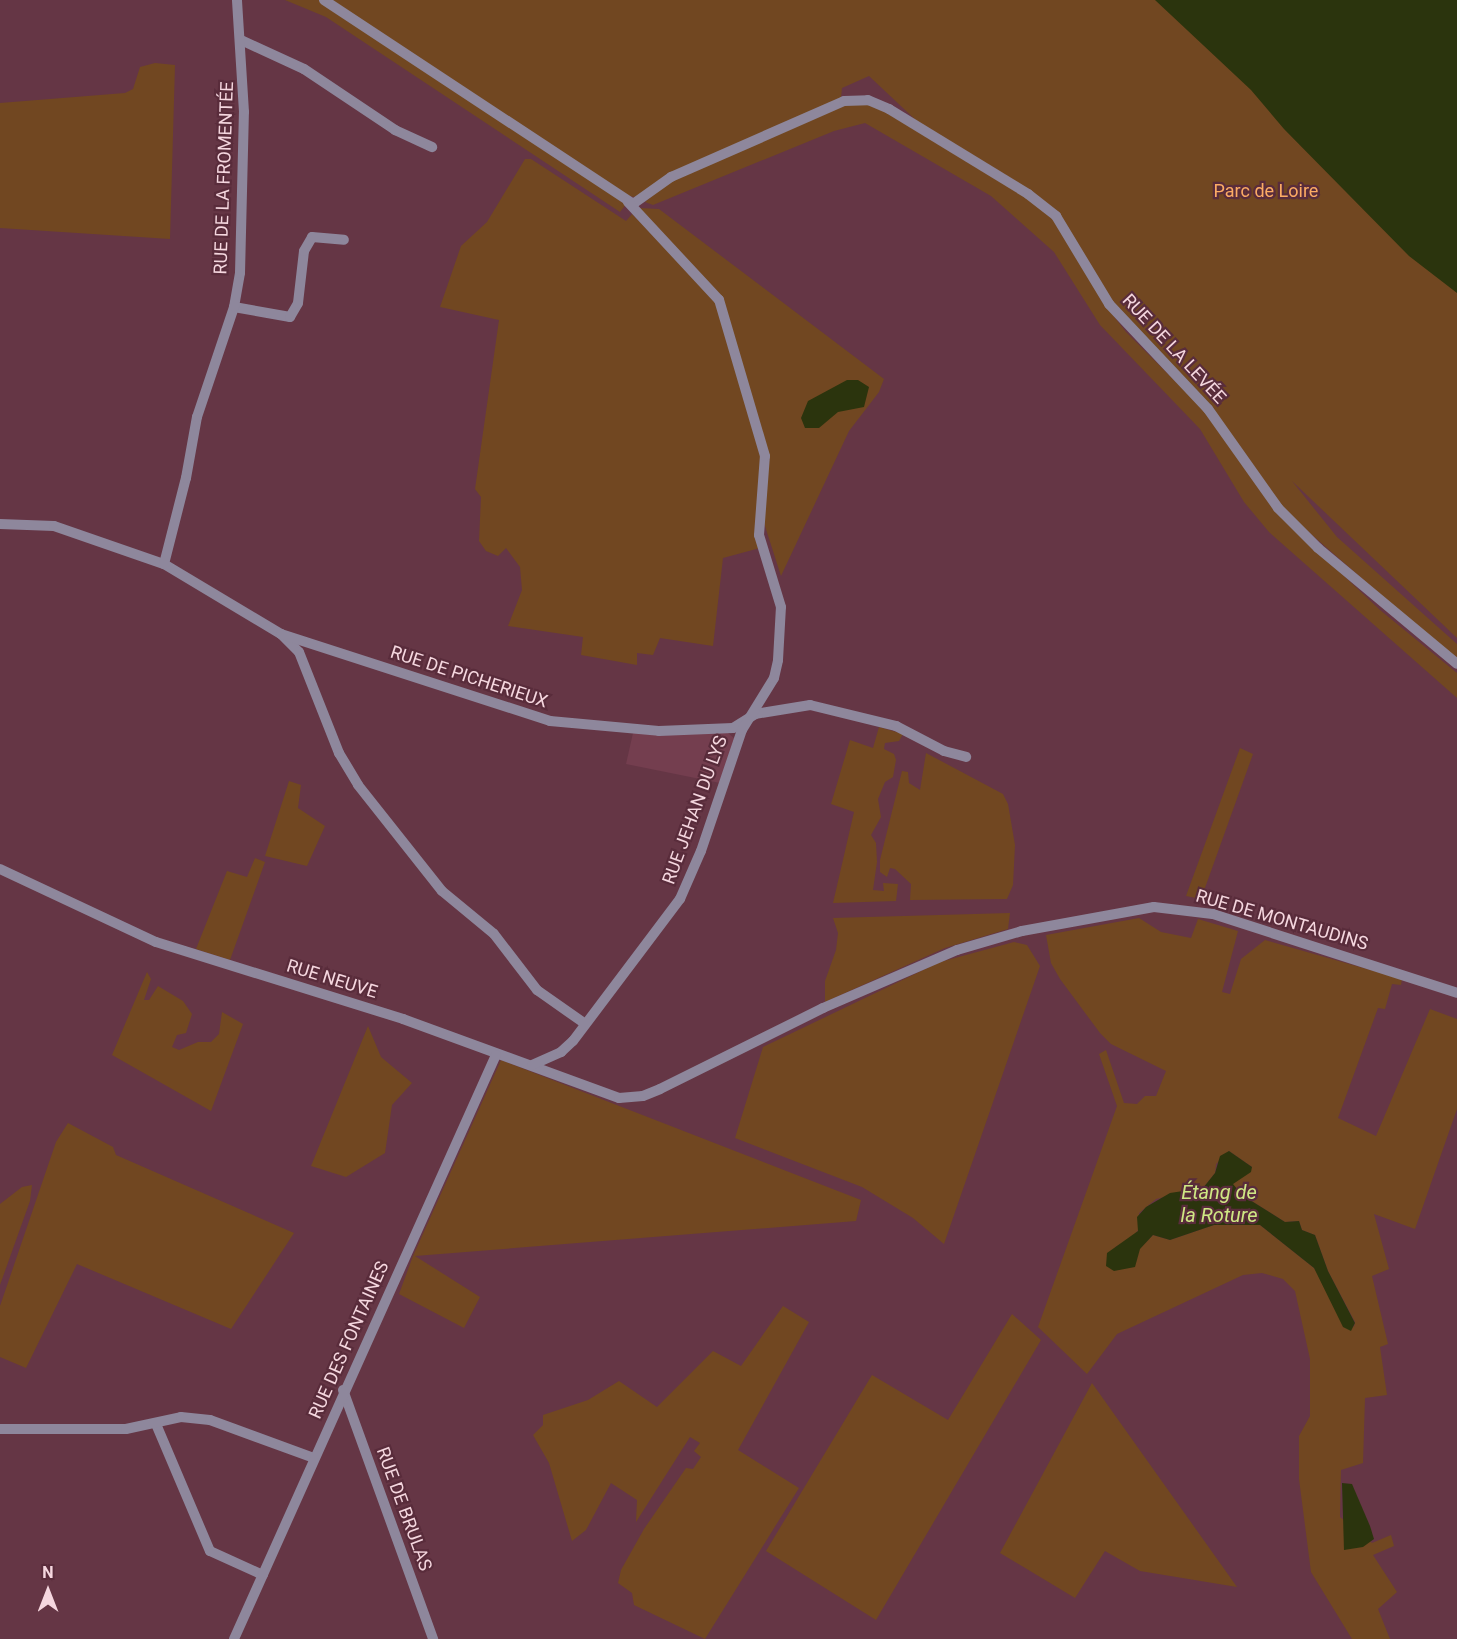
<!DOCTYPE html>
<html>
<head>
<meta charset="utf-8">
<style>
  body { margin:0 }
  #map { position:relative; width:1457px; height:1639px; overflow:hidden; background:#653645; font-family:Roboto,sans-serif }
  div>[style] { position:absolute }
  .built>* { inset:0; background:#743e4f }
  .green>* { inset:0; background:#714721 }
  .water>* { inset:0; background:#2b340d }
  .minor>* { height:10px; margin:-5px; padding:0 5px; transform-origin:5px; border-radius:5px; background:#8e879c }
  span { translate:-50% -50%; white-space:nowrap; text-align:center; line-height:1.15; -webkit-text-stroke:4.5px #592c3b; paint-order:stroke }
  .street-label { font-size:18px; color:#f5d7df }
  .park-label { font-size:18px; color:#fcab64 }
  .water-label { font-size:20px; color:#cfe884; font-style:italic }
  .north { position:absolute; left:18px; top:1561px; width:60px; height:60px; -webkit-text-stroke:4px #592c3b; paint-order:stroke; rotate:0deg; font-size:16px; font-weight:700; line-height:24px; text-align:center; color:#f5d7df }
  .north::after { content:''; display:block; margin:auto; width:21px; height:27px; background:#f5d7df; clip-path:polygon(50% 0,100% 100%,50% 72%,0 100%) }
</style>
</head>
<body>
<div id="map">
  <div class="built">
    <div style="clip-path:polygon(633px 733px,728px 733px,735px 739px,720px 783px,626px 764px)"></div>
  </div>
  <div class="green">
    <div style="clip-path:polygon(285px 0,319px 0,627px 203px,620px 212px,326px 17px)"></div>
    <div style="clip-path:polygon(331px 0,1457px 0,1457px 638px,1292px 481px,1337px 537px,1457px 644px,1457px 661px,1281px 508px,1226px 429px,1098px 296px,1126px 332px,1201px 407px,1288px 523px,1380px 610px,1457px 673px,1457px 698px,1269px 532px,1244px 502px,1200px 429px,1100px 325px,1054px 252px,991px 196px,865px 123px,834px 131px,653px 205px,645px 202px,668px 183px,840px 106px,868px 103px,937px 140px,869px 76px,842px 88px,841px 98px,637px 197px,626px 196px)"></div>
    <div style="clip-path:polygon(155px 63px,175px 65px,170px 239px,0 228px,0 103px,125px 93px,133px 89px,140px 67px)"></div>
    <div style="clip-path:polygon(525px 159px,531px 159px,626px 221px,632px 214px,715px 299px,762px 449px,760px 548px,723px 558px,713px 646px,660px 638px,653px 655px,637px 653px,637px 665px,581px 655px,583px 637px,508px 626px,522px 590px,520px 567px,506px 548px,498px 556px,486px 551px,479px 541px,481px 497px,475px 489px,499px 320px,440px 307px,461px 246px,487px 222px)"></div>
    <div style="clip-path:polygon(639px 208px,659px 209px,884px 379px,879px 392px,849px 431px,781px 576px,764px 523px,768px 457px,721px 297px)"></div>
    <div style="clip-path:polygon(879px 727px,903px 734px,899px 741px,885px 743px,884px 749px,894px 754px,896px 760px,893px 777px,885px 782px,878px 799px,881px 817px,871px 835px,876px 843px,877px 862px,873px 890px,884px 891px,883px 883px,898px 884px,896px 901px,833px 903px,854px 812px,831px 804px,850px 740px,873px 748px)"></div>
    <div style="clip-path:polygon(1240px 748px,1253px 754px,1201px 899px,1186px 896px)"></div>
    <div style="clip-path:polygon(926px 753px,1003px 794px,1008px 804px,1015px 845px,1013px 885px,1007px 899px,910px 900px,911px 884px,895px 869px,890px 868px,887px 877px,880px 872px,880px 860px,902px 771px,908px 772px,909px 783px,920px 790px)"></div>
    <div style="clip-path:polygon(289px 781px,301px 785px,298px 808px,325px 826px,307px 866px,265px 856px)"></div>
    <div style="clip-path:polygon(255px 858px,265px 862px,230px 960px,196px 949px,227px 871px,247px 877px)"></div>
    <div style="clip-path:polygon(1010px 913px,1008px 929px,945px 948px,825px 1002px,825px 981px,836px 950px,838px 933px,833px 918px)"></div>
    <div style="clip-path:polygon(evenodd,1139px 918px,1161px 932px,1191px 938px,1198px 919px,1238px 931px,1222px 992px,1230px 994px,1241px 959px,1265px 940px,1402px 979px,1401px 985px,1392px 984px,1385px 1009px,1378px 1008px,1338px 1118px,1376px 1136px,1430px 1009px,1457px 1019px,1457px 1109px,1415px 1229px,1374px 1214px,1389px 1269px,1372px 1276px,1388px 1344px,1380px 1347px,1387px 1395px,1365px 1398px,1363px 1463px,1341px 1470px,1340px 1517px,1372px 1543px,1391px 1535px,1394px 1546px,1373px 1555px,1397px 1592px,1378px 1609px,1390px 1639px,1352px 1639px,1311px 1572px,1299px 1479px,1299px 1436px,1310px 1416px,1310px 1359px,1295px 1291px,1283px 1279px,1262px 1273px,1243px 1275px,1117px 1334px,1087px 1374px,1038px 1327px,1117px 1106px,1099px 1054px,1106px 1050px,1124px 1103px,1137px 1104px,1145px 1096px,1156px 1096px,1166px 1071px,1111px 1044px,1100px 1033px,1060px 979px,1051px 963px,1046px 935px,1139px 918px,1229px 1151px,1252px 1167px,1232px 1184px,1242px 1195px,1285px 1222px,1299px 1221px,1302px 1230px,1315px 1235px,1328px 1271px,1355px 1322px,1354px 1327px,1314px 1268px,1260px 1225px,1214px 1225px,1170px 1240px,1153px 1235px,1139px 1249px,1115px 1247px,1132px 1238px,1138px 1230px,1139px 1213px,1156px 1199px,1203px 1188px,1215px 1173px,1216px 1164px,1229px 1151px)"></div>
    <div style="clip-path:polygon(1014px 942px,1027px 945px,1040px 966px,944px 1244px,913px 1218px,862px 1187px,735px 1138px,763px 1047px,940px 962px)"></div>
    <div style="clip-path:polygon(147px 972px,151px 979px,144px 1000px,149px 1000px,158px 986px,183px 1001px,192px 1014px,186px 1033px,177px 1035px,172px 1047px,179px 1050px,198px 1042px,211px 1042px,219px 1034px,222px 1012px,243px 1024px,211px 1111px,112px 1055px)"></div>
    <div style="clip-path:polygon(368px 1026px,381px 1057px,412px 1083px,392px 1105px,385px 1153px,346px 1177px,311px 1166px)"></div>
    <div style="clip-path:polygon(501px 1060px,861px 1200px,856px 1221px,415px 1256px,480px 1297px,464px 1328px,399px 1294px,413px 1256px)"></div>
    <div style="clip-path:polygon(68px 1123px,113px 1147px,116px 1155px,294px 1233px,231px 1329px,77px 1264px,26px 1368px,0 1357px,0 1306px,56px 1142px)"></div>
    <div style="clip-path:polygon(32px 1185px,30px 1201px,0 1285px,0 1204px,22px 1187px)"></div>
    <div style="clip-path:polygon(783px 1306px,809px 1322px,738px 1450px,799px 1488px,705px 1639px,634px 1605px,632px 1593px,618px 1583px,621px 1570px,644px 1529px,686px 1468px,693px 1469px,701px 1457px,694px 1451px,700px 1443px,690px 1437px,636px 1522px,637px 1500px,611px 1483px,586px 1530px,572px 1541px,549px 1463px,533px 1435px,543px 1425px,543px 1415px,588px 1400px,619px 1381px,657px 1407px,713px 1351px,741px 1366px)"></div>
    <div style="clip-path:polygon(1012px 1314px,1041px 1340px,876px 1620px,766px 1551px,872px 1375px,948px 1420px)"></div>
    <div style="clip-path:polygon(1092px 1383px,1237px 1587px,1140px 1571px,1105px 1551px,1075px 1598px,1000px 1553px)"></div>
  </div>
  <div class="water">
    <div style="clip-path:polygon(1155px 0,1457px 0,1457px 293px,1409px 256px,1284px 129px,1251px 90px)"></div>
    <div style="clip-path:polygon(847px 380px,858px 380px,869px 387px,864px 407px,838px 412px,819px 428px,805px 428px,801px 418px,808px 401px)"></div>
    <div style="clip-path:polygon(1229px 1151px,1252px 1167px,1251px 1172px,1233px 1184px,1242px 1195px,1285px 1222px,1299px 1221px,1302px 1230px,1315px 1235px,1328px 1271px,1355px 1323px,1351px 1331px,1343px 1327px,1314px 1268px,1260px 1225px,1214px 1225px,1170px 1240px,1153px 1235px,1140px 1249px,1135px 1267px,1114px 1271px,1106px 1266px,1107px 1253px,1138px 1231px,1137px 1217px,1146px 1207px,1170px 1193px,1203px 1188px,1215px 1173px,1220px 1156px)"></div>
    <div style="clip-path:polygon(1342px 1483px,1352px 1484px,1370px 1526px,1374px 1539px,1363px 1547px,1344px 1550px)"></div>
  </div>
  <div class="minor">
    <div style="left:324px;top:0;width:370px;rotate:33.4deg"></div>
    <div style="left:633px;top:204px;width:47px;rotate:-35.4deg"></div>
    <div style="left:671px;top:177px;width:189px;rotate:-23.7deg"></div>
    <div style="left:844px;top:101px;width:24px;rotate:-2deg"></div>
    <div style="left:868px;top:100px;width:23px;rotate:23deg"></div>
    <div style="left:889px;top:109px;width:163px;rotate:31.4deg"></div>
    <div style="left:1028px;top:194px;width:36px;rotate:38deg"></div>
    <div style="left:1056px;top:216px;width:103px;rotate:58.9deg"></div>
    <div style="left:1109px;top:304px;width:144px;rotate:46.7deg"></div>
    <div style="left:1208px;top:409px;width:121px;rotate:54.7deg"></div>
    <div style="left:1278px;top:508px;width:57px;rotate:45deg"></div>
    <div style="left:1318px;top:548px;width:181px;rotate:39.8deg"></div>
    <div style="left:241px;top:40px;width:69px;rotate:24.7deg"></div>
    <div style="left:304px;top:69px;width:110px;rotate:33.8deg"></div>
    <div style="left:395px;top:130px;width:41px;rotate:24.7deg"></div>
    <div style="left:234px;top:307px;width:57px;rotate:10.1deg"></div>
    <div style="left:290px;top:317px;width:16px;rotate:-60deg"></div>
    <div style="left:298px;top:303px;width:52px;rotate:-83.4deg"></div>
    <div style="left:304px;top:251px;width:16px;rotate:-60deg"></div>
    <div style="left:312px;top:237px;width:32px;rotate:5deg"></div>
    <div style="left:0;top:524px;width:54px;rotate:2.1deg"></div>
    <div style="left:54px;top:526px;width:116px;rotate:19.1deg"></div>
    <div style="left:164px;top:564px;width:136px;rotate:30.9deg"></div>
    <div style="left:281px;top:634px;width:25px;rotate:45deg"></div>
    <div style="left:299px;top:652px;width:109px;rotate:68.4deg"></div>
    <div style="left:339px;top:753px;width:37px;rotate:59deg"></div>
    <div style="left:358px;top:785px;width:135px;rotate:51.6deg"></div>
    <div style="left:442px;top:891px;width:67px;rotate:39.6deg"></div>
    <div style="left:494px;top:934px;width:71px;rotate:52.5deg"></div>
    <div style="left:537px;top:990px;width:57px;rotate:35.1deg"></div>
    <div style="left:164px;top:564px;width:89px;rotate:-75.7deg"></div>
    <div style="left:186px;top:478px;width:62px;rotate:-79.8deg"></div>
    <div style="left:197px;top:417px;width:116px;rotate:-71.4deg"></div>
    <div style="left:234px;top:307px;width:35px;rotate:-80deg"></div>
    <div style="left:240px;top:273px;width:161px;rotate:-88.6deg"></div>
    <div style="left:244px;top:112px;width:112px;rotate:-93.6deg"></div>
    <div style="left:281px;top:634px;width:283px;rotate:17.9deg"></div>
    <div style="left:550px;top:721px;width:109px;rotate:5.2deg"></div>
    <div style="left:659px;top:731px;width:74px;rotate:-2.3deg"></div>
    <div style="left:733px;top:728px;width:26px;rotate:-32deg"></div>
    <div style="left:755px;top:714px;width:56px;rotate:-9.3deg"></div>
    <div style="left:810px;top:705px;width:89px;rotate:13.7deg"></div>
    <div style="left:896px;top:726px;width:54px;rotate:27.5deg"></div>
    <div style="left:944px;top:751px;width:23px;rotate:15deg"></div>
    <div style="left:0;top:869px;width:172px;rotate:25.1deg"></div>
    <div style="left:156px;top:942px;width:259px;rotate:17.3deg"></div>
    <div style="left:403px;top:1019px;width:230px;rotate:20.1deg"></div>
    <div style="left:619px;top:1098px;width:24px;rotate:-5deg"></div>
    <div style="left:643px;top:1096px;width:18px;rotate:-22deg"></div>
    <div style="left:660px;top:1089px;width:182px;rotate:-26.4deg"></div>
    <div style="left:823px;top:1008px;width:146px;rotate:-23.4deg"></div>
    <div style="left:957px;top:950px;width:68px;rotate:-16.3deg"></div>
    <div style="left:1022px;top:931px;width:134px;rotate:-10.3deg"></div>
    <div style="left:1154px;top:907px;width:59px;rotate:6.8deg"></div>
    <div style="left:1213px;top:914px;width:256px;rotate:17.9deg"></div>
    <div style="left:532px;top:1065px;width:32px;rotate:-24deg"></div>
    <div style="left:561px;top:1052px;width:16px;rotate:-43deg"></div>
    <div style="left:573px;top:1041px;width:178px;rotate:-53deg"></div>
    <div style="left:680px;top:899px;width:52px;rotate:-66.4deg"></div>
    <div style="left:701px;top:851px;width:128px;rotate:-71.3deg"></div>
    <div style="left:742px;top:730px;width:61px;rotate:-58.4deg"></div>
    <div style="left:774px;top:678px;width:18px;rotate:-77deg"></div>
    <div style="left:778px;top:660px;width:53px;rotate:-86.8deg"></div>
    <div style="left:781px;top:607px;width:75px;rotate:-107deg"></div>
    <div style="left:759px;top:535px;width:79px;rotate:-85.7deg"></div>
    <div style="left:765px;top:456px;width:163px;rotate:-106.4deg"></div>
    <div style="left:719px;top:300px;width:134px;rotate:-132.9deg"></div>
    <div style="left:343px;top:1390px;width:265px;rotate:70.1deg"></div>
    <div style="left:156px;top:1424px;width:138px;rotate:67deg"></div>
    <div style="left:210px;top:1551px;width:58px;rotate:24.4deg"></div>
    <div style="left:0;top:1429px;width:126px"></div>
    <div style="left:126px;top:1429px;width:56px;rotate:-12.3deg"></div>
    <div style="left:181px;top:1417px;width:29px;rotate:6deg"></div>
    <div style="left:210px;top:1420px;width:111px;rotate:20.1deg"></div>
    <div style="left:234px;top:1639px;width:640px;rotate:-65.84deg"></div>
  </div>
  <div class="street-label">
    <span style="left:224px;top:178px;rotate:-88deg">RUE DE LA FROMENTÉE</span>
    <span style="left:1174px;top:349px;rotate:47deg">RUE DE LA LEVÉE</span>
    <span style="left:469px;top:677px;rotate:18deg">RUE DE PICHERIEUX</span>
    <span style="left:695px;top:810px;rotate:-70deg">RUE JEHAN DU LYS</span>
    <span style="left:1282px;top:920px;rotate:16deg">RUE DE MONTAUDINS</span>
    <span style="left:332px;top:979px;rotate:17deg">RUE NEUVE</span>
    <span style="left:349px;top:1340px;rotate:-66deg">RUE DES FONTAINES</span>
    <span style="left:404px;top:1509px;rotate:70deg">RUE DE BRULAS</span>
  </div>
  <div class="park-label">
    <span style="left:1266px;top:191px">Parc de Loire</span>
  </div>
  <div class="water-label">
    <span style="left:1219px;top:1204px">Étang de<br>la Roture</span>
  </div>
  <div class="north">N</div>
</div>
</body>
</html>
